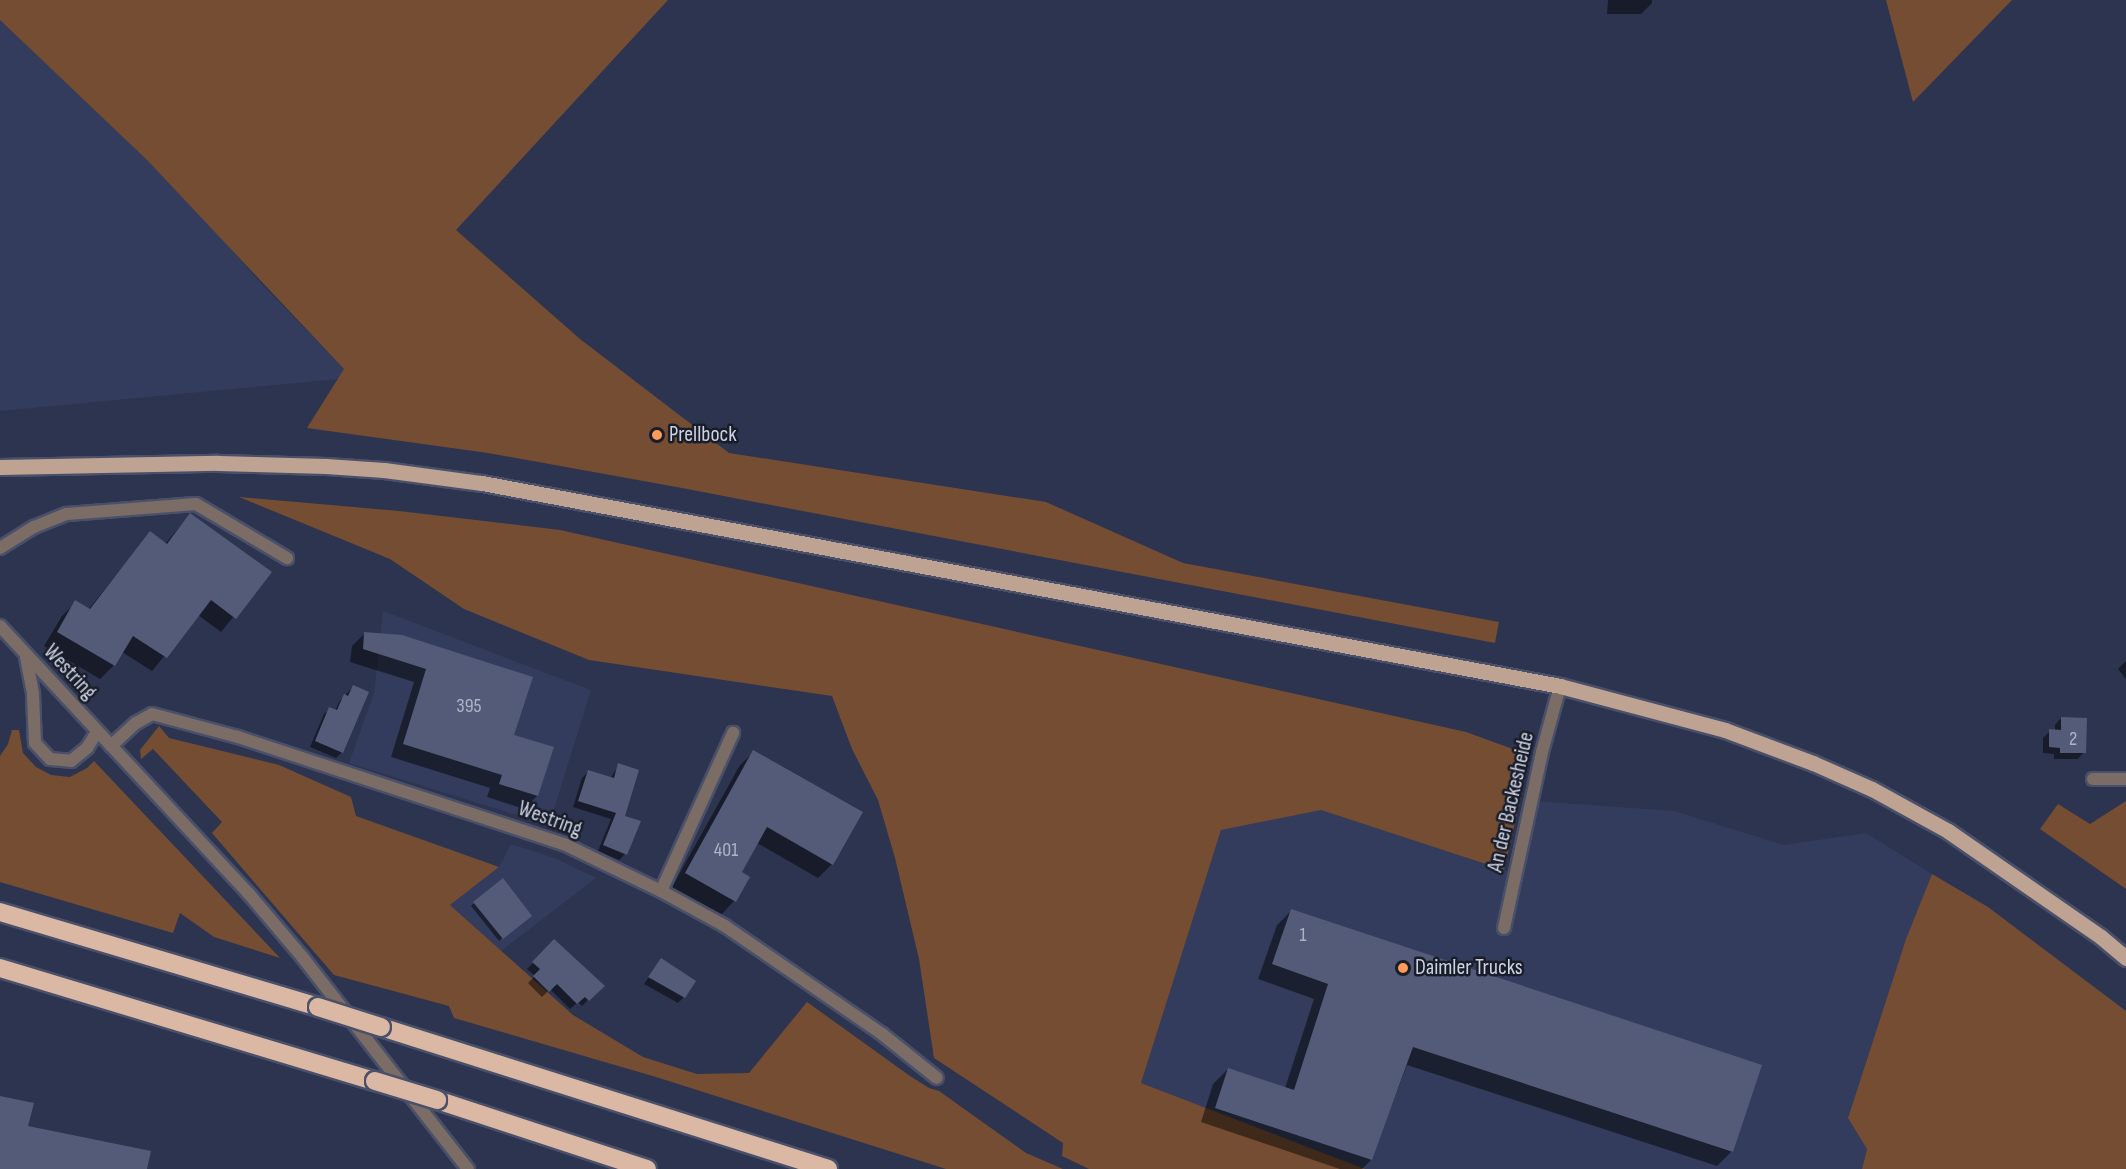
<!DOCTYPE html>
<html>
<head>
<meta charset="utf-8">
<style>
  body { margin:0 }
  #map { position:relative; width:2126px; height:1169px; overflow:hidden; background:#2d344f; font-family:"Sofia Sans Condensed",sans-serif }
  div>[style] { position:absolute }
  .built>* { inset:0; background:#343c5d }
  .green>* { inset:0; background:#754d33 }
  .shadow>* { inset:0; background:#0007 }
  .building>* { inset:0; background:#535b78 }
  .roads { filter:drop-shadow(2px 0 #4a506a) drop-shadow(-2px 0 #4a506a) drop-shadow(0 2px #4a506a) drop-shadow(0 -2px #4a506a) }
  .service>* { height:12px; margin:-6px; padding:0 6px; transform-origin:6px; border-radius:6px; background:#7b6d65 }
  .minor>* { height:12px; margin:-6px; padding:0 6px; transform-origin:6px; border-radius:6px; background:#7b6d65 }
  .primary>* { height:15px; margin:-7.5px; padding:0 7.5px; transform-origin:7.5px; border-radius:7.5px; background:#bfa392 }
  .motorway>* { height:18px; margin:-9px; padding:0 9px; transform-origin:9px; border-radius:9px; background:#dab8a4 }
  .bridges { filter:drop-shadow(2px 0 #4a506a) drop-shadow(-2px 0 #4a506a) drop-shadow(0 2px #4a506a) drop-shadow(0 -2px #4a506a) }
  .motorway-bridge>* { height:18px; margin:-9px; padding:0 9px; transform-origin:9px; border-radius:9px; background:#dab8a4 }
  .dots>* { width:16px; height:16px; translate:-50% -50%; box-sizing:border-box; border:3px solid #191d29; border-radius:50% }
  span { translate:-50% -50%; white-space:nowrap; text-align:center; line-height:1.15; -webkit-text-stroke:5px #191d29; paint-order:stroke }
  .number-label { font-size:20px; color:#aeb4c8 }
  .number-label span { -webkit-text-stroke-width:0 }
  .poi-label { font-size:22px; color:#cdd2e3 }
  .left { translate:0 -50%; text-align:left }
  .street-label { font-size:22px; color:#cdd2e3 }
</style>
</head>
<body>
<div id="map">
  <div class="built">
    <div style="clip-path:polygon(0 20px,147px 160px,220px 236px,255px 277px,345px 370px,338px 379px,0 411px)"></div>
    <div style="clip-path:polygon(383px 611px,591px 690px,549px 825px,349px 763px,374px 693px)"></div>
    <div style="clip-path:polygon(1533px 801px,1674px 811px,1784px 845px,1866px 833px,1932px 874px,1906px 939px,1848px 1118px,1867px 1149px,1862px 1169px,1365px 1169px,1141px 1083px,1221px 830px,1321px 810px,1516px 874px)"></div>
    <div style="clip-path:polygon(511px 844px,557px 859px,596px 878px,501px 951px,450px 905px,499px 867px)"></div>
  </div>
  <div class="green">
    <div style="clip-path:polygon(0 0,668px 0,456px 230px,580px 339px,729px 453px,1046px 502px,1183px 563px,1499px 622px,1495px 643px,682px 488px,488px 453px,307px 428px,344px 369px,147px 160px,0 20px)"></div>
    <div style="clip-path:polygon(1886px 0,2012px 0,1913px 102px)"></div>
    <div style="clip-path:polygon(239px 497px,399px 511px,560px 530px,1466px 732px,1521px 752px,1522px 792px,1504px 870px,1321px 810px,1221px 830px,1141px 1083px,1365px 1169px,1089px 1169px,1062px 1156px,1063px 1143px,934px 1058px,919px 959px,895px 858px,878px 800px,852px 749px,832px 696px,589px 660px,464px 609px,390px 559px)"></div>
    <div style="clip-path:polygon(159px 726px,169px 738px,279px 765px,351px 797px,356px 816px,499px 867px,450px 905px,573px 1015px,643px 1057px,697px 1074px,749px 1073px,807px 1002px,910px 1076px,929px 1088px,939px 1091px,1026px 1153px,1063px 1169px,946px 1169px,656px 1077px,454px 1018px,449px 1006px,334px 975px,212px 833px,222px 822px,153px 749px,141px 759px,140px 750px)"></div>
    <div style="clip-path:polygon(12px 730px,19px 730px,23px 753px,36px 767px,51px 775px,70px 777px,87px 768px,94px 761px,280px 958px,214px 937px,180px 913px,173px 933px,0 882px,0 756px,8px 744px)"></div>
    <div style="clip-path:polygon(2126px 801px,2126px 889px,2040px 829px,2058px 804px,2090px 824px)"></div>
    <div style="clip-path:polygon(1932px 874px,1988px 907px,2126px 1011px,2126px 1169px,1862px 1169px,1867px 1149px,1848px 1118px,1906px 939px)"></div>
  </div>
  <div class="shadow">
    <div style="clip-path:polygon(1608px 0,1652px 0,1652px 3px,1641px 14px,1607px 14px)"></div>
    <div style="clip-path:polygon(190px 515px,269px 573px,221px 632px,198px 615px,152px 671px,122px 652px,114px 665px,100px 679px,44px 646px,62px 616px,76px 602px,88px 610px,150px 533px,165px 544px)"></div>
    <div style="clip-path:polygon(365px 633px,531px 678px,513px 736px,537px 796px,524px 809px,487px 797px,490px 788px,391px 757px,414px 682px,350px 662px,352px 646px)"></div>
    <div style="clip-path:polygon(2126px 661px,2126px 679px,2118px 669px)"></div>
    <div style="clip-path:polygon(353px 687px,342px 752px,336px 758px,310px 747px,324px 714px,330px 709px,335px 711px,339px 702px)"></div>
    <div style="clip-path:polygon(2061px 718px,2084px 752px,2078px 759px,2054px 759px,2054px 754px,2043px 753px,2043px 738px,2050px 731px,2055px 731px,2055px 725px)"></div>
    <div style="clip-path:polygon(754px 752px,832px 864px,818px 878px,757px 843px,740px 873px,734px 901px,721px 915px,672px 887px,740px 765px)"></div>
    <div style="clip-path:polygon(619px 765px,625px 854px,619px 860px,598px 851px,611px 819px,573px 807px,582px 778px,588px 772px,610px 779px)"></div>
    <div style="clip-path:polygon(474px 903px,527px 919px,499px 941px,471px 906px)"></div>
    <div style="clip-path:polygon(1292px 910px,1732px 1151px,1717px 1166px,1407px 1065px,1371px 1160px,1362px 1169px,1340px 1169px,1201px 1122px,1213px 1084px,1228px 1069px,1285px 1088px,1314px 999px,1258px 979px,1277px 925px)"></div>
    <div style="clip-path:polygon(554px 942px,602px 986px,582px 1006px,578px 1002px,570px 1009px,550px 989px,542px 997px,528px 983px,535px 976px,527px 969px)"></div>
    <div style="clip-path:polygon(661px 960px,684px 997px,678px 1003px,644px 984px)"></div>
  </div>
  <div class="building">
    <div style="clip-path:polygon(190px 513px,272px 572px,236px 619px,211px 600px,167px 658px,133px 636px,115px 666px,57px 632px,75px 600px,90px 609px,150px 531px,167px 544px)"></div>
    <div style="clip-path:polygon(364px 632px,402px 635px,533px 677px,514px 735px,554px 747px,538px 796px,499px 784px,502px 775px,403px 744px,426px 669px,363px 649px)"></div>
    <div style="clip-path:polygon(353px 685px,369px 692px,343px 753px,315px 741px,329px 707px,337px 710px,344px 694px,348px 696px)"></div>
    <div style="clip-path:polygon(2061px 717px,2087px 718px,2086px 753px,2060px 753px,2060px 748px,2049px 747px,2049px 729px,2061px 730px)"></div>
    <div style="clip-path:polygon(753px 750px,863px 812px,833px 865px,767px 827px,742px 872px,750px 877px,736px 902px,685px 873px)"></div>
    <div style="clip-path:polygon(618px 763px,639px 770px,625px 816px,641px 821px,627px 855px,603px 845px,616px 813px,578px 801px,588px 770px,614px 778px)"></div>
    <div style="clip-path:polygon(503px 878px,532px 916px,503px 939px,473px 902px)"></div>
    <div style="clip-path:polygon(1291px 909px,1762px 1065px,1733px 1152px,1413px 1047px,1372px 1160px,1215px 1108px,1228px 1068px,1294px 1090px,1328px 984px,1272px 964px)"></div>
    <div style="clip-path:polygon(554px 939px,605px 986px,589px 1001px,585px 997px,577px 1004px,557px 984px,549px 992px,533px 976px,540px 969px,532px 962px)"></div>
    <div style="clip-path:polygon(661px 958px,696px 981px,685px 998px,648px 977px)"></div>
    <div style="clip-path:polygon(0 1096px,34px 1103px,28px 1126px,151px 1151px,147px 1169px,0 1169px)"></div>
  </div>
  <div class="roads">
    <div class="service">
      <div style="left:0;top:548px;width:40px;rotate:-32deg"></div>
      <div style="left:34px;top:527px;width:35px;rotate:-22deg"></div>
      <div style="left:67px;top:514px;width:129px;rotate:-4.4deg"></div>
      <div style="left:196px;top:504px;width:106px;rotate:30.7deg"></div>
      <div style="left:26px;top:657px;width:38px;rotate:79deg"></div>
      <div style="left:33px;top:694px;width:49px;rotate:87.7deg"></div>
      <div style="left:35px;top:743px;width:22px;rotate:47deg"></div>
      <div style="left:50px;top:759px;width:21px;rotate:5deg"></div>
      <div style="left:71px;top:761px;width:21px;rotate:-39deg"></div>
      <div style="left:87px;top:748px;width:19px;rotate:-58deg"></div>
      <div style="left:111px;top:746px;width:34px;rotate:-43deg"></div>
      <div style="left:136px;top:723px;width:18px;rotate:-29deg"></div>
      <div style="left:152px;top:714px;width:89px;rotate:15deg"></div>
      <div style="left:238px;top:737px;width:343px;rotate:18.2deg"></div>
      <div style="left:564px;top:844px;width:108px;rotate:25.9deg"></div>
      <div style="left:661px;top:891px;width:73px;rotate:28.7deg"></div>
      <div style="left:725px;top:926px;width:191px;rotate:34.5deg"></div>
      <div style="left:882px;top:1034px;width:70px;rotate:38.7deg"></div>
      <div style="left:2093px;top:779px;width:33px"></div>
      <div style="left:661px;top:891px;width:174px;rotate:-65.5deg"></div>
      <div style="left:1504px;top:928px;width:180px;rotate:-77.8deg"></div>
      <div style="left:1542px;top:752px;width:68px;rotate:-74.7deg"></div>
    </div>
    <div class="minor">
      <div style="left:0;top:626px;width:366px;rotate:47.1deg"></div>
      <div style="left:249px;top:894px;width:84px;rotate:49.8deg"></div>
      <div style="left:303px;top:958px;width:268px;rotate:52deg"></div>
    </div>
    <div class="primary">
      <div style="left:0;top:467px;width:218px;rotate:-1.1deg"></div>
      <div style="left:218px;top:463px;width:108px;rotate:1.6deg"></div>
      <div style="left:326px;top:466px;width:58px;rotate:3.9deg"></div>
      <div style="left:384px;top:470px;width:99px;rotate:7.6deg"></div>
      <div style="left:482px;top:483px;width:1097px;rotate:10.66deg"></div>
      <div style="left:1560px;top:686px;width:171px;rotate:14.9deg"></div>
      <div style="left:1725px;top:730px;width:94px;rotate:20.6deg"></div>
      <div style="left:1813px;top:763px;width:64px;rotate:23.8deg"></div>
      <div style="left:1872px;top:789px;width:87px;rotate:28.9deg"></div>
      <div style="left:1948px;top:831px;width:186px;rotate:34.7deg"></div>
      <div style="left:2101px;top:937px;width:33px;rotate:40deg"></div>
    </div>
    <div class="motorway">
      <div style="left:0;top:912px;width:332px;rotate:16.6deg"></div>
      <div style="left:0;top:968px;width:392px;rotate:16.8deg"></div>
      <div style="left:381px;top:1027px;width:469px;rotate:17.6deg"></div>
      <div style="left:437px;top:1100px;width:221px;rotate:18.2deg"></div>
    </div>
  </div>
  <div class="bridges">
    <div class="motorway-bridge">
      <div style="left:318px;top:1007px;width:66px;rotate:17.6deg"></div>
      <div style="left:375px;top:1081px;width:65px;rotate:17deg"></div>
    </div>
  </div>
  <div class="dots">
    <div style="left:657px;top:435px;background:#fe9b59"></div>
    <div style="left:1403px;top:968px;background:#fe9b59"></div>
  </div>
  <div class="number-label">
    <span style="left:469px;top:706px">395</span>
    <span style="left:2073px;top:739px">2</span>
    <span style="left:726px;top:850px">401</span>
    <span style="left:1303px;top:935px">1</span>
  </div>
  <div class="poi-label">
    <span class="left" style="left:669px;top:435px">Prellbock</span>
    <span class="left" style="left:1415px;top:968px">Daimler Trucks</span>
  </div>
  <div class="street-label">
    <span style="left:70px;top:672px;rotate:47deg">Westring</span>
    <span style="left:1511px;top:802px;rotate:-77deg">An der Backesheide</span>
    <span style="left:550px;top:819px;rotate:20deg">Westring</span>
  </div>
</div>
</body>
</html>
